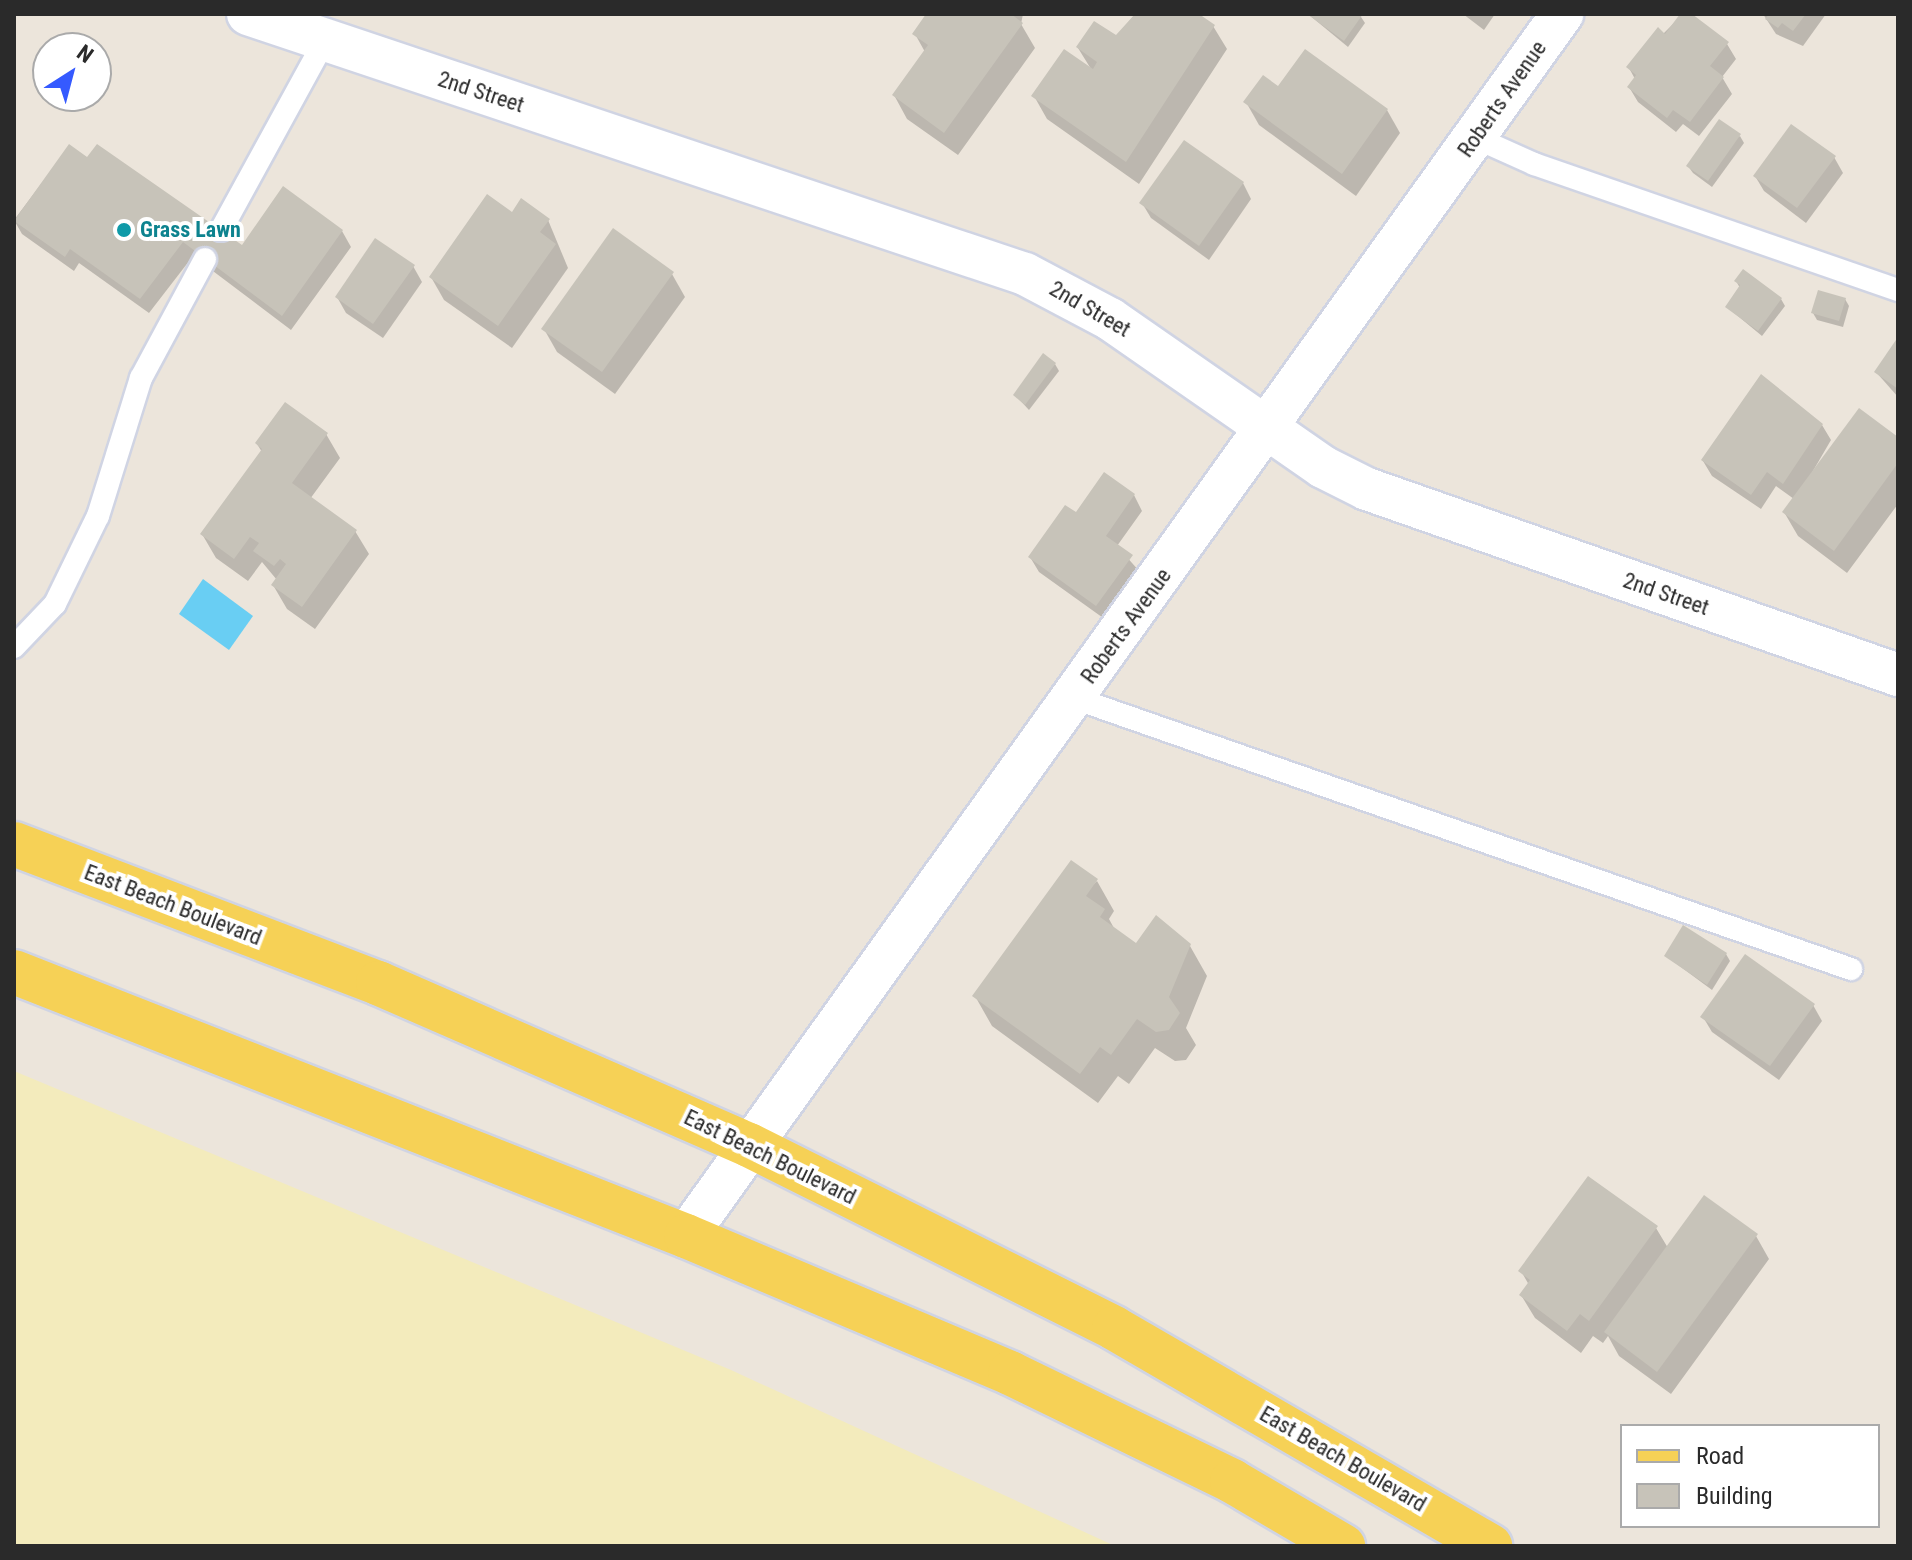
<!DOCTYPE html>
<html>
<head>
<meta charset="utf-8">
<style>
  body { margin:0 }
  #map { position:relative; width:1912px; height:1560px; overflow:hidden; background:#ece5db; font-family:"Roboto Condensed",sans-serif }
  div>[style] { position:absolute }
  .sand>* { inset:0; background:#f3ebbc }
  .water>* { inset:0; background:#69cef3 }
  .shadow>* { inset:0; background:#0003 }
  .building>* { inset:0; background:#c7c3b9 }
  .roads { filter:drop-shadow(2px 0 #d0d4e3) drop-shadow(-2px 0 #d0d4e3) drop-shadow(0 2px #d0d4e3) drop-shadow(0 -2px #d0d4e3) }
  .lane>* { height:22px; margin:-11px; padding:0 11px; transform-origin:11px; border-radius:11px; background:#fff }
  .street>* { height:42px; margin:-21px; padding:0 21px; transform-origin:21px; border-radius:21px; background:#fff }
  .primary>* { height:44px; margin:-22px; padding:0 22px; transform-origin:22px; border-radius:22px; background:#f6d156 }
  .dots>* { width:22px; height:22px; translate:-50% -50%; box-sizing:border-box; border:4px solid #fff; border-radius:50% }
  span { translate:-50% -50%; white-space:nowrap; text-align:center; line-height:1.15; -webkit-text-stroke:8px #fff; paint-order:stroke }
  .street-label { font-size:22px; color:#2a2a2a }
  .culture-label { font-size:22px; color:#0d838f; font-weight:700 }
  .left { translate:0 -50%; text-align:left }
  .frame { position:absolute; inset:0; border:16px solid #2a2a2a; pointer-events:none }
  .legend { position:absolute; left:1620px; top:1424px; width:260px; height:104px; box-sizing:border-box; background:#fff; border:2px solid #aaa; margin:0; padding:10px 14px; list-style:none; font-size:24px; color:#2a2a2a }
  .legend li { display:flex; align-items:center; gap:16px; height:40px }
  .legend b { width:40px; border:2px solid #aaa }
  .north { position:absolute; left:32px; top:32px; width:80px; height:80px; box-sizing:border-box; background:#fff; border:2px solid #aaa; border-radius:50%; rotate:36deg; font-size:22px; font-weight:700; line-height:32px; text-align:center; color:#2a2a2a }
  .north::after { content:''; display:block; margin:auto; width:28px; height:36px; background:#355aff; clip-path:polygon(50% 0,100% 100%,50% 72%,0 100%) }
</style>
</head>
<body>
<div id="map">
  <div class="sand">
    <div style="clip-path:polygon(14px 1071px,731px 1370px,1115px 1546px,14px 1546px)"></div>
  </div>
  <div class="water">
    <div style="clip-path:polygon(203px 579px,253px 616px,229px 650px,179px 614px)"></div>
  </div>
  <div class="shadow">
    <div style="clip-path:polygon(929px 14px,1023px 14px,1021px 24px,1035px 48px,958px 155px,907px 119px,894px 95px,925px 52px,915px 34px)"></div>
    <div style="clip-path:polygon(1135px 14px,1196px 14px,1213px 26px,1227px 49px,1139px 184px,1047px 119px,1034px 96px,1091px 69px,1078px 48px,1116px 38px)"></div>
    <div style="clip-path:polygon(1308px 14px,1359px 14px,1365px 23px,1348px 47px)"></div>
    <div style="clip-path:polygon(1463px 14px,1495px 14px,1484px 30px)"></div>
    <div style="clip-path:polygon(1683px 14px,1727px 44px,1736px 59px,1722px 77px,1732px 94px,1699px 136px,1683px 124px,1676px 132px,1638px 102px,1629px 87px,1635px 79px,1629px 68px)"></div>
    <div style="clip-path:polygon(1763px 14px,1826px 14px,1803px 46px,1776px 34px)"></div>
    <div style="clip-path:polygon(1279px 89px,1387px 110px,1400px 133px,1356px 196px,1259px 125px,1246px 102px)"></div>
    <div style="clip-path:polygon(1740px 136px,1744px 143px,1712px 187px,1693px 173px,1688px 166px)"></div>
    <div style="clip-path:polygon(69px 147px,243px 247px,342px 231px,351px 247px,291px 330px,193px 256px,149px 313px,79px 263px,74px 271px,22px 234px,14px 220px)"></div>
    <div style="clip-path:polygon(1834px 157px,1843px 173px,1806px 223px,1764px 191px,1755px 176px)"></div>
    <div style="clip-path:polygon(1243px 183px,1251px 199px,1209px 260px,1151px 218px,1142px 203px)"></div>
    <div style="clip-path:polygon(512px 214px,548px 220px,568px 268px,512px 348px,444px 300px,431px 277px)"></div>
    <div style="clip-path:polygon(413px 266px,422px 282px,383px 338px,346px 313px,337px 297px)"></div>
    <div style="clip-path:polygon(672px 274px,685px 297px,615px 394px,557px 352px,544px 329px)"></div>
    <div style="clip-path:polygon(1736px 281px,1781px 299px,1785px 306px,1762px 336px,1727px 307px,1740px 288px)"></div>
    <div style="clip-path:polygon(1845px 299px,1849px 306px,1843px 327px,1817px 320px,1813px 313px)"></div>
    <div style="clip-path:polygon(1898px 341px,1898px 397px,1876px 372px)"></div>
    <div style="clip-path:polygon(1055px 364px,1059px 371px,1029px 410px,1015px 395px)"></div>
    <div style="clip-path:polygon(1822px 425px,1831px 440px,1806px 483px,1898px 439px,1898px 504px,1847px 573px,1798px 536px,1784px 512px,1794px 499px,1776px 486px,1761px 509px,1712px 476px,1703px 461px)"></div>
    <div style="clip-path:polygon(326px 434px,340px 458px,310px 499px,355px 531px,369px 554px,315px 629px,287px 609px,273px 585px,277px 580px,262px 562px,248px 581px,216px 558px,202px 534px,262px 452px,257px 444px)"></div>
    <div style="clip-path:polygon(1134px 495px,1142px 511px,1117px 546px,1140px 572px,1106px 620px,1039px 572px,1030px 557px,1076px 515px)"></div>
    <div style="clip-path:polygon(1097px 881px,1114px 911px,1109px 919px,1115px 930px,1137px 946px,1190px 946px,1207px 976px,1186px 1028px,1196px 1045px,1186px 1060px,1175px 1061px,1155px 1048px,1129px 1084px,1118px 1076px,1098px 1103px,992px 1026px,975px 996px)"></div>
    <div style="clip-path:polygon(1726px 954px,1730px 961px,1712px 990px,1666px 956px)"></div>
    <div style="clip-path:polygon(1813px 1005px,1822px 1021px,1779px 1080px,1712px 1032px,1703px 1017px)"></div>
    <div style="clip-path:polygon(1656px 1228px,1668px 1248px,1756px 1236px,1769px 1259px,1671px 1394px,1619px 1356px,1608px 1336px,1603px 1343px,1593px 1336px,1581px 1353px,1535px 1318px,1521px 1295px,1529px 1285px,1521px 1271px)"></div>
  </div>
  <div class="building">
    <div style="clip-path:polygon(926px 14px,1011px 14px,1023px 23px,944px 133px,892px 95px,928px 45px,912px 34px)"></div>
    <div style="clip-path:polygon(1135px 14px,1199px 14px,1215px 25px,1126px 162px,1031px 96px,1064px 49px,1093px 69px,1097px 62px,1076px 47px,1094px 21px,1116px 35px)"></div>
    <div style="clip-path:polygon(1307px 14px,1363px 14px,1344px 41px)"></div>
    <div style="clip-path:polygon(1680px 14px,1692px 14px,1729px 42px,1710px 66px,1724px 77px,1690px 122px,1673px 110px,1667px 118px,1627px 87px,1636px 75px,1626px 67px,1658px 27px,1665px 34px)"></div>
    <div style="clip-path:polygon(1769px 14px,1806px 14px,1793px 31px,1782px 23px,1778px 28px,1765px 19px)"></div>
    <div style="clip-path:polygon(1305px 49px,1388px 109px,1342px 174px,1243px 102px,1263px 75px,1278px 86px)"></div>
    <div style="clip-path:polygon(1719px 119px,1741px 134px,1708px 181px,1686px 166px)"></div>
    <div style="clip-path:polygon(1791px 124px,1836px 156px,1797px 208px,1753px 176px)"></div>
    <div style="clip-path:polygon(1184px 140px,1244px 182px,1199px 246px,1139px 203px)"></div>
    <div style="clip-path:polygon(69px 144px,87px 157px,97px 144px,242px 245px,283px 186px,343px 230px,282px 316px,183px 242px,140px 299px,70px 249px,65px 257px,14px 221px)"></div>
    <div style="clip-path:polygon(487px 194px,512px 212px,521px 198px,550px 219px,540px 232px,556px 244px,498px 326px,429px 277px)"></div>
    <div style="clip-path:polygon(613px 228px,674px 272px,602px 372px,541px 329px)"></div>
    <div style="clip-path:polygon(375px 238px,415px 265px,373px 324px,335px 297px)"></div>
    <div style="clip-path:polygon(1743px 269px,1782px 298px,1758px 331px,1725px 307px,1740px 285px,1734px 281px)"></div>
    <div style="clip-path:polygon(1818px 290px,1846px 298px,1839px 321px,1811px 313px)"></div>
    <div style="clip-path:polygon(1898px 337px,1898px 389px,1874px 372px)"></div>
    <div style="clip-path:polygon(1043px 353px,1056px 363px,1025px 405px,1013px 395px)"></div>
    <div style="clip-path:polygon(1761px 374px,1823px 424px,1783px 484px,1767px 472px,1751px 495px,1701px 460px)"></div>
    <div style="clip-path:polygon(285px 402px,328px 433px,292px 483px,357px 530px,302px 607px,271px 585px,286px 564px,280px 559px,274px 566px,253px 551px,259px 543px,250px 537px,234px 559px,200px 534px,262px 449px,255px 443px)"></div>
    <div style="clip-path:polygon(1859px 408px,1898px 437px,1898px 463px,1834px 551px,1782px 512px)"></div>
    <div style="clip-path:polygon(1104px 472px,1135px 494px,1106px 536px,1133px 555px,1096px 606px,1028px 557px,1065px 505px,1076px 512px)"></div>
    <div style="clip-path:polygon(1071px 860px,1098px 879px,1086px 896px,1105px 909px,1100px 917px,1136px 943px,1156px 915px,1191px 944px,1169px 997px,1180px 1013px,1169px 1030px,1156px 1032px,1137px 1019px,1111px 1055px,1100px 1047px,1080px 1074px,972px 996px)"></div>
    <div style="clip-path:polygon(1683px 925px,1727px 953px,1707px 985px,1664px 956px)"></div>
    <div style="clip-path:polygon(1745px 954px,1815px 1004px,1770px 1066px,1700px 1017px)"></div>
    <div style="clip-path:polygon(1588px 1176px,1658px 1226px,1589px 1321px,1580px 1314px,1567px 1331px,1519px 1295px,1530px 1280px,1518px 1271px)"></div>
    <div style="clip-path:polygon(1704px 1195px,1758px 1234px,1657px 1372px,1604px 1332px)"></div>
  </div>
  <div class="roads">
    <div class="lane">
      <div style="left:1474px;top:137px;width:66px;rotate:24.2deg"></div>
      <div style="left:1534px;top:164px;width:385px;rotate:19.1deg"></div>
      <div style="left:221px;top:230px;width:217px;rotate:-61.3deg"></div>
      <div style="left:14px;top:647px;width:59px;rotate:-46.4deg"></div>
      <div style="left:55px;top:604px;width:98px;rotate:-64deg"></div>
      <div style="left:98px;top:516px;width:145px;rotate:-72.7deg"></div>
      <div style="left:141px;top:378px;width:135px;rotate:-61.7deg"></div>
      <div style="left:1074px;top:698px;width:823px;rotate:19.23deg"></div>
    </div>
    <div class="street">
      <div style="left:248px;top:14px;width:819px;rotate:18.5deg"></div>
      <div style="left:1025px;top:274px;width:96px;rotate:27.9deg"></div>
      <div style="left:1110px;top:319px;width:259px;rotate:34.8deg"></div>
      <div style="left:1323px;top:467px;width:49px;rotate:26.6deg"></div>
      <div style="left:1367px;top:489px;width:563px;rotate:19.3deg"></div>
      <div style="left:686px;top:1236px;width:1504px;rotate:-54.36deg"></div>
    </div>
    <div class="primary">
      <div style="left:14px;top:844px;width:390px;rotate:20.9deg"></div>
      <div style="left:378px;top:983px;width:405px;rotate:23.6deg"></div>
      <div style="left:749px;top:1145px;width:408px;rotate:26.6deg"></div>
      <div style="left:1114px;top:1328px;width:435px;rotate:30.1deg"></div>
      <div style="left:14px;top:972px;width:722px;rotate:21.45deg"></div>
      <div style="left:686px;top:1236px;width:352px;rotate:22.9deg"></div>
      <div style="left:1010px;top:1373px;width:247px;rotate:25.9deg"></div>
      <div style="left:1232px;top:1481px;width:129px;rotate:30.4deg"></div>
    </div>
  </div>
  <div class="dots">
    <div style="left:124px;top:230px;background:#0f9aa8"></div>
  </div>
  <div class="street-label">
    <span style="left:481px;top:92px;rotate:18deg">2nd Street</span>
    <span style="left:1502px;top:99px;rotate:-55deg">Roberts Avenue</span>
    <span style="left:1090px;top:309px;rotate:30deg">2nd Street</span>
    <span style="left:1666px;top:594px;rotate:19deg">2nd Street</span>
    <span style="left:1126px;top:626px;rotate:-54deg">Roberts Avenue</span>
    <span style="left:173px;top:905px;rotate:21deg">East Beach Boulevard</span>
    <span style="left:770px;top:1157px;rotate:26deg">East Beach Boulevard</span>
    <span style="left:1343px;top:1459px;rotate:30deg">East Beach Boulevard</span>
  </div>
  <div class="culture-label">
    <span class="left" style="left:140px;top:230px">Grass Lawn</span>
  </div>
  <div class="frame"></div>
  <ul class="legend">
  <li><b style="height:10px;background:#f6d156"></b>Road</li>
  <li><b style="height:22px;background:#c7c3b9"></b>Building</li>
  </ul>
  <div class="north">N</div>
</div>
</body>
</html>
